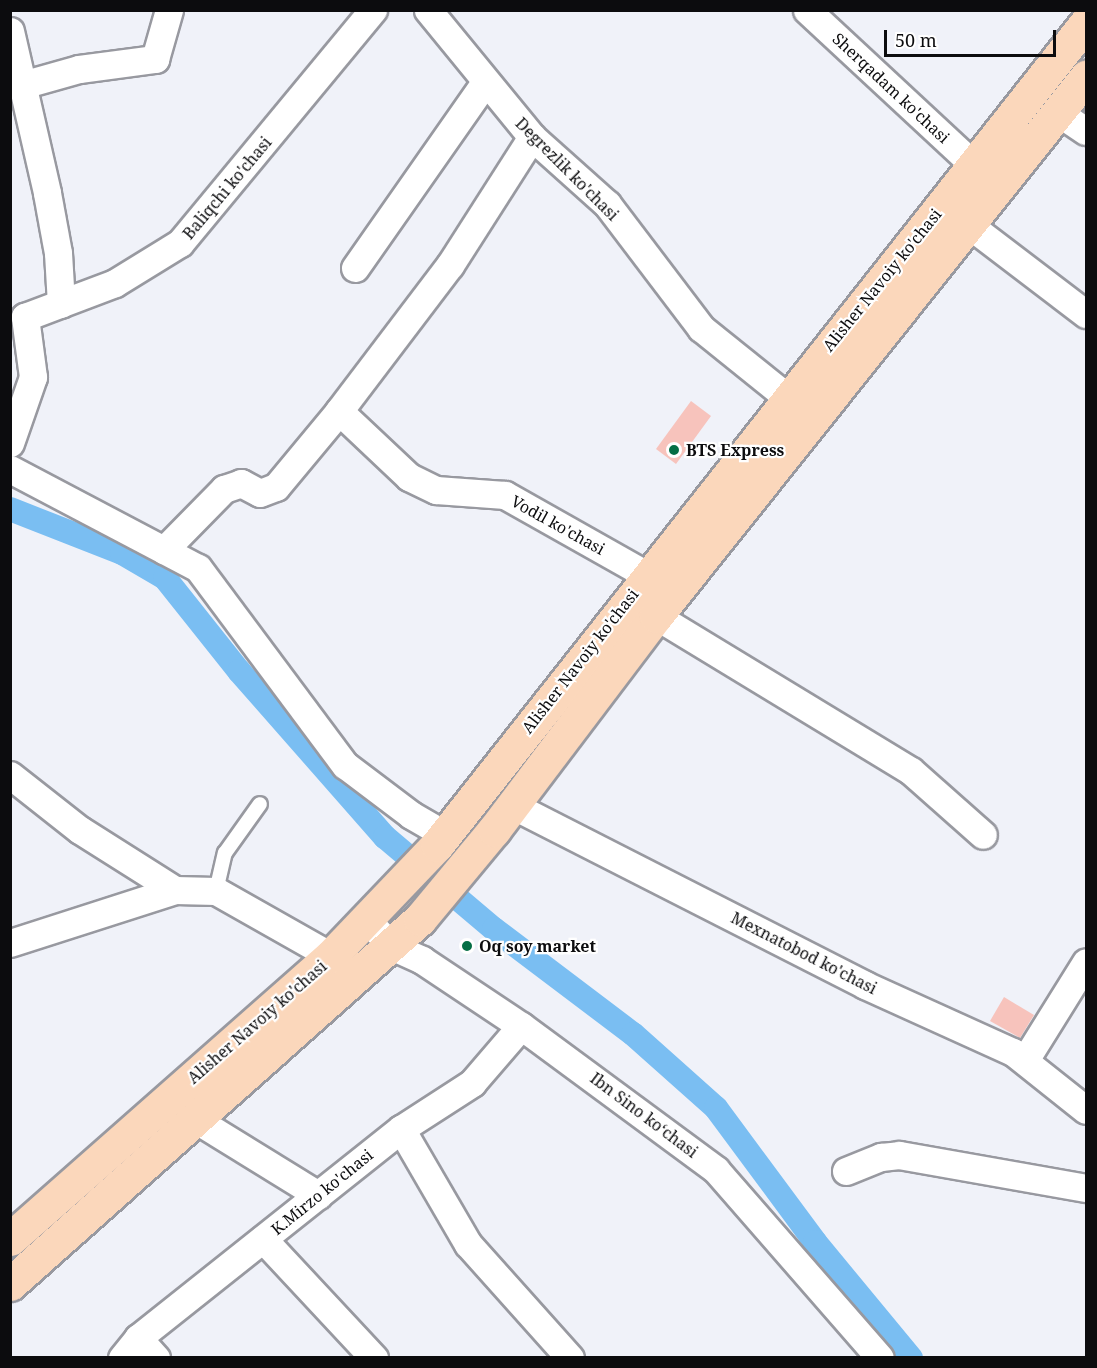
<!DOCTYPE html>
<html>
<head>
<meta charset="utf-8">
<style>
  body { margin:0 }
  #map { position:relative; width:1097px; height:1368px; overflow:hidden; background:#f0f2f9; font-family:"Noto Serif",serif }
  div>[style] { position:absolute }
  .canal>* { height:24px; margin:-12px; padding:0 12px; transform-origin:12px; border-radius:12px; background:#7abef2 }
  .building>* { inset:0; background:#f7c3bc }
  .roads { filter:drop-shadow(2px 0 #9899a0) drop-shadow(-2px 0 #9899a0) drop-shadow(0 2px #9899a0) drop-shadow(0 -2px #9899a0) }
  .service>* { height:14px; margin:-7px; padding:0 7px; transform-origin:7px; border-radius:7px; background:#fff }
  .minor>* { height:27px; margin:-13.5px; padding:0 13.5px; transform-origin:13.5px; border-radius:13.5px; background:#fff }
  .primary>* { height:33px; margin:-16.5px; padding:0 16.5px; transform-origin:16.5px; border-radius:16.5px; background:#fbd7bb }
  .dots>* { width:16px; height:16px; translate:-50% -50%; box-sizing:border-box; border:3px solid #fff; border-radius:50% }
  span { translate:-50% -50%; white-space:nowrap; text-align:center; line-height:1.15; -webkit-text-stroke:4.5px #fff; paint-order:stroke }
  .street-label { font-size:16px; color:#0c0c0e }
  .poi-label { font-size:16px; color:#0c0c0e; font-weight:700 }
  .left { translate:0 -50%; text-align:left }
  .frame { position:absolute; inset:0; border:12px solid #0c0c0e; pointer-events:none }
  .scale { position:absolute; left:884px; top:30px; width:172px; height:27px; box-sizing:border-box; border:3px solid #0c0c0e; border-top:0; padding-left:8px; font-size:18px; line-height:21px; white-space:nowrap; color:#0c0c0e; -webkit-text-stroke:4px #fff; paint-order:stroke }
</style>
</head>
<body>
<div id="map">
  <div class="canal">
    <div style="left:10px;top:509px;width:120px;rotate:21.4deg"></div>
    <div style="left:122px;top:553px;width:50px;rotate:30.2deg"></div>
    <div style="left:165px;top:578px;width:119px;rotate:51.5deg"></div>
    <div style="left:239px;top:671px;width:221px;rotate:48.7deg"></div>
    <div style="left:385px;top:837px;width:143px;rotate:40.2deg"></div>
    <div style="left:494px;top:929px;width:174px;rotate:37.1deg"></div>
    <div style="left:633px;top:1034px;width:111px;rotate:41.7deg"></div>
    <div style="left:716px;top:1108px;width:167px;rotate:53.5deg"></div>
    <div style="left:815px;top:1242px;width:151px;rotate:50.4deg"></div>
  </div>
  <div class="building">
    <div style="clip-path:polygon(691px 401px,711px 416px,676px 464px,656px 449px)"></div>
    <div style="clip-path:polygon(1004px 997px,1034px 1015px,1020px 1038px,990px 1021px)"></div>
  </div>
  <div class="roads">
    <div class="service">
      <div style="left:216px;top:891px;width:39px;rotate:-77deg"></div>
      <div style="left:225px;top:853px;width:60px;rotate:-54.5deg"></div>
    </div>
    <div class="minor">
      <div style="left:428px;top:10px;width:164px;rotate:50.7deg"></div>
      <div style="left:532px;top:137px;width:101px;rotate:41.8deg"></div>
      <div style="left:607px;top:204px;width:156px;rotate:52.8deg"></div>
      <div style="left:701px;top:328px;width:112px;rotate:38.8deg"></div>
      <div style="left:807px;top:10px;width:228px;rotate:42.9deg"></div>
      <div style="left:10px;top:31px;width:166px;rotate:77.1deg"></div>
      <div style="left:47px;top:193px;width:61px;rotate:79.6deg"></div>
      <div style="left:58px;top:253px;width:51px;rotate:86.6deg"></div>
      <div style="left:22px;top:85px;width:59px;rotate:-15.7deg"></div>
      <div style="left:79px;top:69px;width:77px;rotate:-7.5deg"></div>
      <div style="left:155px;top:59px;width:51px;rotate:-74.1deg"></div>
      <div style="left:1059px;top:113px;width:32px;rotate:34deg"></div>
      <div style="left:969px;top:225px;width:147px;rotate:37.3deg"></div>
      <div style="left:355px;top:268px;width:227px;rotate:-55deg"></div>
      <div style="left:339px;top:411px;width:183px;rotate:-52.8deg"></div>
      <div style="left:450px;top:265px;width:152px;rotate:-57.4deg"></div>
      <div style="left:10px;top:443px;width:70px;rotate:-70.8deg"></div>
      <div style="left:33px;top:377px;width:61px;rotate:-97.6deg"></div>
      <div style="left:25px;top:317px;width:96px;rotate:-20.7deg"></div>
      <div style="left:115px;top:283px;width:76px;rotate:-31.6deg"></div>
      <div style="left:180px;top:243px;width:303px;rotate:-50.4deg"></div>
      <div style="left:10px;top:469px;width:212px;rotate:27.8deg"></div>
      <div style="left:198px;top:568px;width:246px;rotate:53.3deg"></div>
      <div style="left:345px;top:765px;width:83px;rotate:37.1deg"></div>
      <div style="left:411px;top:815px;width:39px;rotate:30deg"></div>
      <div style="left:164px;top:550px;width:86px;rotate:-45.5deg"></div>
      <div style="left:224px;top:489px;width:18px;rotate:-19deg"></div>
      <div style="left:241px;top:483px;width:21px;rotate:28deg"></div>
      <div style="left:260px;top:493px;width:17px;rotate:-21deg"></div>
      <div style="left:276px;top:487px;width:99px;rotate:-50.3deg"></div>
      <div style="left:339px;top:411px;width:96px;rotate:43.3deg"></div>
      <div style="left:409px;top:477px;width:30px;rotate:26deg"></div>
      <div style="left:436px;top:490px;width:69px;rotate:4.1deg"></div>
      <div style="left:505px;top:495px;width:163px;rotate:29.4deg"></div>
      <div style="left:656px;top:616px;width:298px;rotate:31.3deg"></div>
      <div style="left:911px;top:771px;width:96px;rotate:41.6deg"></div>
      <div style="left:10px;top:775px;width:89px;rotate:38.2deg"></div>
      <div style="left:80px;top:830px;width:112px;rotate:32.3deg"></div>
      <div style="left:175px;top:890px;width:41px;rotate:1.4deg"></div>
      <div style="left:216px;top:891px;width:132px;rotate:29.5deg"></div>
      <div style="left:331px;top:956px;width:17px;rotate:45deg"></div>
      <div style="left:514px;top:806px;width:394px;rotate:27deg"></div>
      <div style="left:865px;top:985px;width:162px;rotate:24.4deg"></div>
      <div style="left:1013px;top:1052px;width:93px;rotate:38.5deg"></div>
      <div style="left:368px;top:921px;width:34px;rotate:47deg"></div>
      <div style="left:391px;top:946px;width:34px;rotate:24deg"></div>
      <div style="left:422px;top:960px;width:119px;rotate:33.7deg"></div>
      <div style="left:521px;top:1026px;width:242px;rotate:36.4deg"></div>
      <div style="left:716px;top:1170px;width:249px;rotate:48.9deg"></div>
      <div style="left:10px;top:943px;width:173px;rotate:-17.8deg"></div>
      <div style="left:1025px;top:1060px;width:115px;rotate:-58.1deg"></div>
      <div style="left:195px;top:1119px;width:145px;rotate:31.7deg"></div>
      <div style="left:401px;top:1129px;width:133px;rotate:59.8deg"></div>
      <div style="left:468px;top:1244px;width:153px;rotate:48.2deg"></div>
      <div style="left:846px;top:1171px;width:38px;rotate:-22deg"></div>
      <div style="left:881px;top:1157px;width:18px;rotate:-6deg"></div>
      <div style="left:899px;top:1155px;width:190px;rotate:10deg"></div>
      <div style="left:263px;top:1239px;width:163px;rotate:47deg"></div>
      <div style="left:138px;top:1338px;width:27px;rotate:48deg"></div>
      <div style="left:122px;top:1358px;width:26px;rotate:-51deg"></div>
      <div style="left:138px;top:1338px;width:336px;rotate:-38.5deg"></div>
      <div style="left:401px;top:1129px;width:85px;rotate:-32.9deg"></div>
      <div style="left:472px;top:1083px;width:75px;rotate:-49.3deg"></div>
    </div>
    <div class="primary">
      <div style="left:10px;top:1239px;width:428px;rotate:-41.4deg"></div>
      <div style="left:331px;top:956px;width:153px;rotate:-46.3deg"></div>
      <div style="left:437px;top:845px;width:1047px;rotate:-51.71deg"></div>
      <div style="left:10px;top:1284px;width:549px;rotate:-41.68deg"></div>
      <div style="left:420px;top:919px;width:116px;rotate:-50.3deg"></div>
      <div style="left:494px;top:830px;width:268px;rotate:-52.9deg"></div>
      <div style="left:656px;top:616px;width:690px;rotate:-51.42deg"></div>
    </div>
  </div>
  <div class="dots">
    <div style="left:674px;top:450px;background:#056e45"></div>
    <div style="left:467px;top:946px;background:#056e45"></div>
  </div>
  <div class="street-label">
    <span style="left:891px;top:88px;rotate:43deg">Sherqadam ko'chasi</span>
    <span style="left:567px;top:169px;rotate:45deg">Degrezlik ko'chasi</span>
    <span style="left:227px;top:188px;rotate:-50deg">Baliqchi ko'chasi</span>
    <span style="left:882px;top:280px;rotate:-51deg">Alisher Navoiy ko'chasi</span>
    <span style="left:558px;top:525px;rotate:29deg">Vodil ko'chasi</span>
    <span style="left:580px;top:661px;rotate:-52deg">Alisher Navoiy ko'chasi</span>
    <span style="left:804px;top:953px;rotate:27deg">Mexnatobod ko'chasi</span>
    <span style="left:257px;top:1022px;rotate:-41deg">Alisher Navoiy ko'chasi</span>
    <span style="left:644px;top:1115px;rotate:37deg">Ibn Sino ko‘chasi</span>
    <span style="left:322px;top:1192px;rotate:-39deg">K.Mirzo ko'chasi</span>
  </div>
  <div class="poi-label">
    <span class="left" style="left:686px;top:450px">BTS Express</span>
    <span class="left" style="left:479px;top:946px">Oq soy market</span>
  </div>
  <div class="frame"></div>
  <div class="scale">50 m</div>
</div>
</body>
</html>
